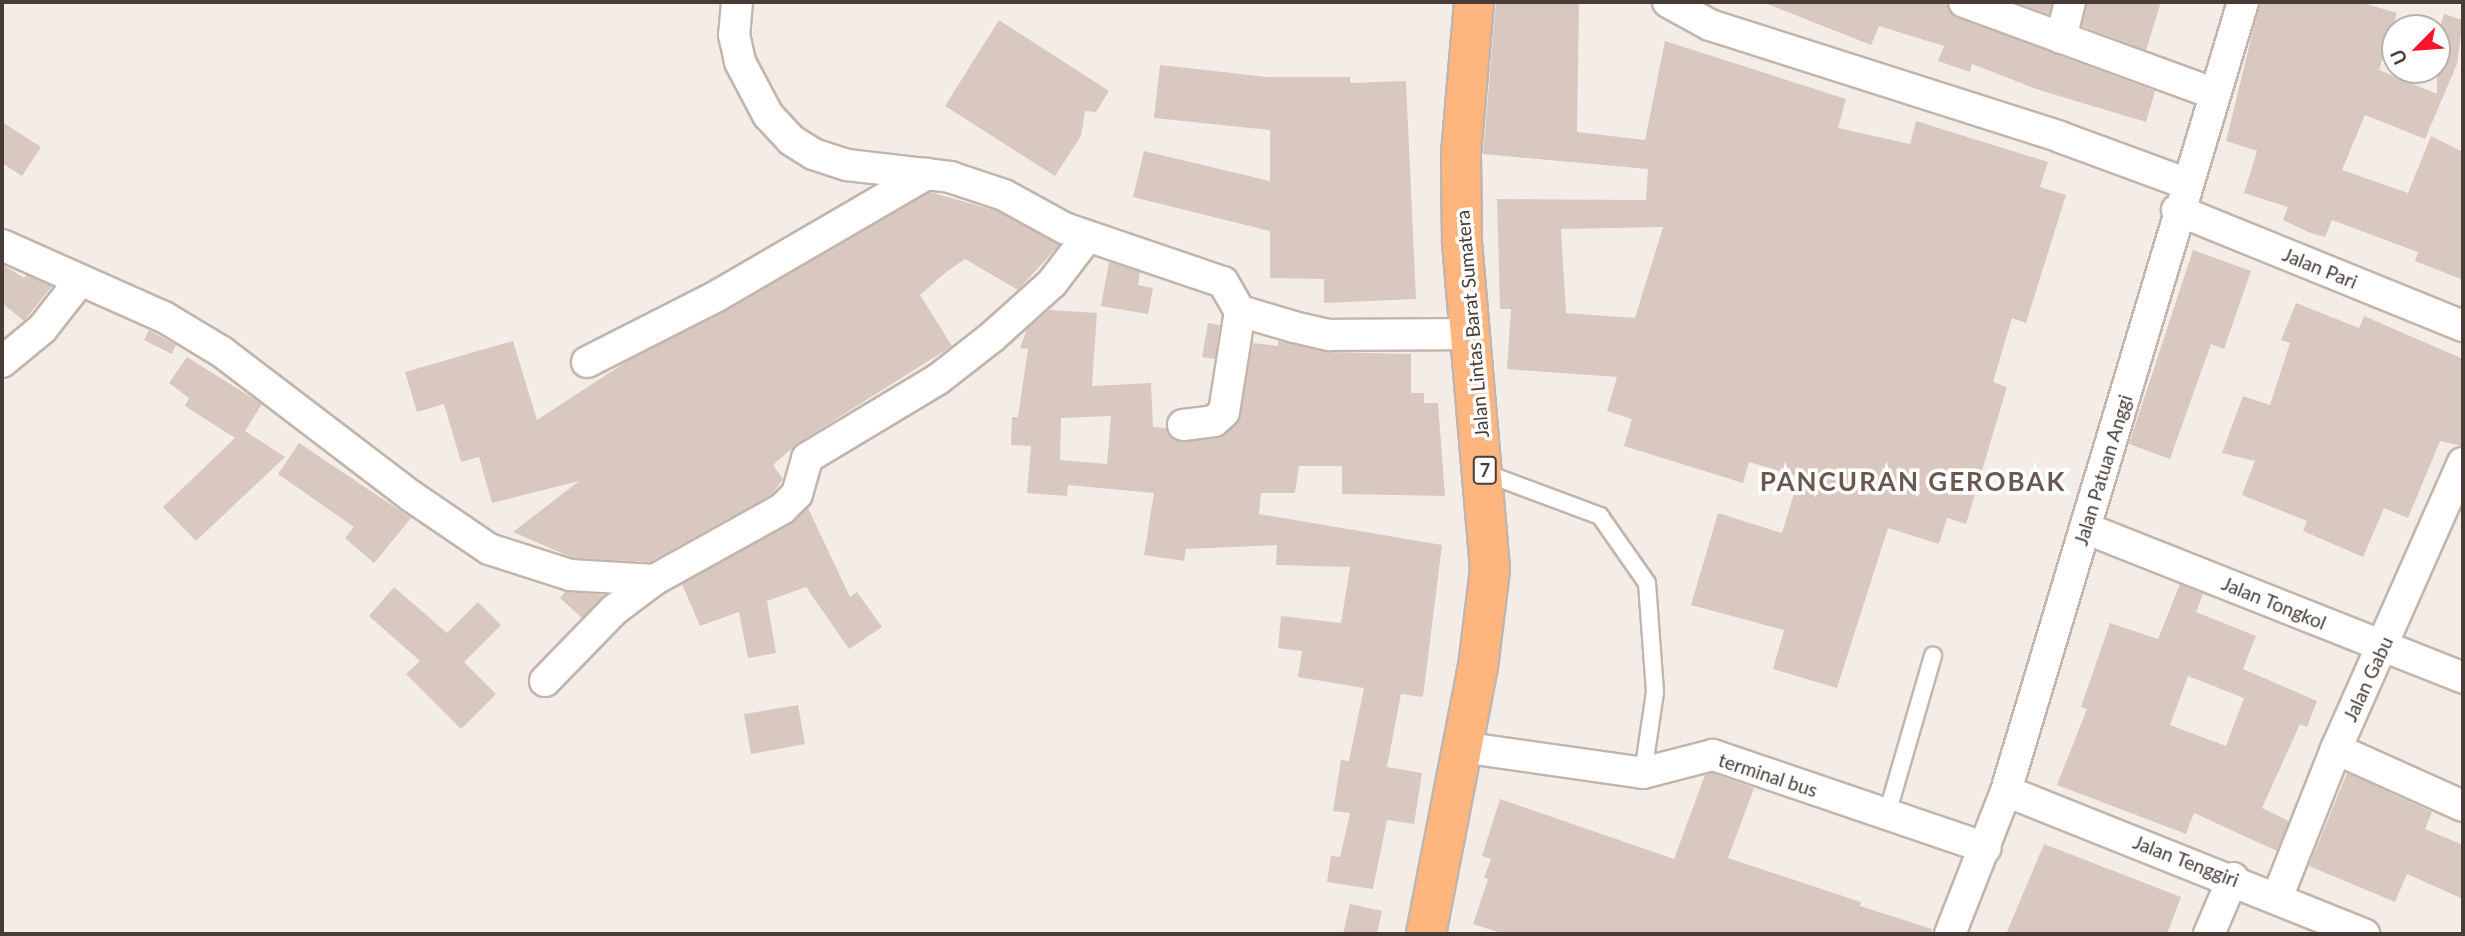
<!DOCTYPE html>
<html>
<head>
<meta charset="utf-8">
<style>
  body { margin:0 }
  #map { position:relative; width:2465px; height:936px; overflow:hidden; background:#f4ede7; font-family:Lato,sans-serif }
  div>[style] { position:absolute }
  .building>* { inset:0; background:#d9c8bf }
  .roads { filter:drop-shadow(2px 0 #c3b5ac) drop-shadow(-2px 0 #c3b5ac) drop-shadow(0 2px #c3b5ac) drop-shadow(0 -2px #c3b5ac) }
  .service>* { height:16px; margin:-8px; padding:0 8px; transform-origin:8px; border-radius:8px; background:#fff }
  .minor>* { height:30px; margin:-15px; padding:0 15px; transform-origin:15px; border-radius:15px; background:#fff }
  .trunk>* { height:38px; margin:-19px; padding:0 19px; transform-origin:19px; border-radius:19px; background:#ffb57e }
  span { translate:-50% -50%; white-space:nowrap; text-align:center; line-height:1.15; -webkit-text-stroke:7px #fff; paint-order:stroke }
  .shield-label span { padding:2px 5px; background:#fff; border:2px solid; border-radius:5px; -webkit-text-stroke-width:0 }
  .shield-label { font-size:18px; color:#473c36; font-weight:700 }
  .street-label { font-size:19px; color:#473c36 }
  .district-label { font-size:26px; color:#6a574d; font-weight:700; letter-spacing:2px }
  .frame { position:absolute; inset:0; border:4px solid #473c36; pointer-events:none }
  .north { position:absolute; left:2381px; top:14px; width:70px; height:70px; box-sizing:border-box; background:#fff; border:2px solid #b5b1af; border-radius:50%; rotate:245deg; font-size:19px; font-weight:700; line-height:28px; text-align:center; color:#473c36 }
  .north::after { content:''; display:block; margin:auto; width:24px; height:32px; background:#ff132c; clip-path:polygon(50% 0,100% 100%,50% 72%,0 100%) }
</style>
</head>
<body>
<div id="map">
  <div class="building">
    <div style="clip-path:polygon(evenodd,1496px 2px,1579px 2px,1577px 132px,1645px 140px,1665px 41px,1846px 99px,1838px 128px,1910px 144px,1916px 121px,2048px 162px,2040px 187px,2066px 195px,2026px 323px,2012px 318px,1993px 382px,2007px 387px,1966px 524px,1947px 518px,1939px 544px,1888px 528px,1837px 688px,1773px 669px,1784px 630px,1691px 605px,1718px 513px,1782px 533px,1799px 477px,1749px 462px,1743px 483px,1624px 446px,1632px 419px,1607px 411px,1617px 377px,1507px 369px,1511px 309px,1500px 309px,1497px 199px,1646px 200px,1648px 169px,1483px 154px,1496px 2px,1663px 227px,1635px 318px,1566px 313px,1561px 229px,1663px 227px)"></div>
    <div style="clip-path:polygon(1762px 2px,1947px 2px,1958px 18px,2155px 91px,2146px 122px,2039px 90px,1972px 64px,1970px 72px,1938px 61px,1944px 46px,1879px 26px,1871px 45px)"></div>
    <div style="clip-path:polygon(2014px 2px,2052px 2px,2049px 14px)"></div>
    <div style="clip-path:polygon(2087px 2px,2161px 2px,2146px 50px,2082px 26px)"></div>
    <div style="clip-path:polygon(2260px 2px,2360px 2px,2397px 13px,2379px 70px,2437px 94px,2437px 36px,2444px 14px,2463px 20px,2457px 64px,2425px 139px,2365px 115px,2342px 170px,2408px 193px,2431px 136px,2463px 152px,2463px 280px,2415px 261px,2418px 252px,2332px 220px,2325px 237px,2308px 232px,2283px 220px,2288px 207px,2244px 193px,2257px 151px,2226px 141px)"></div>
    <div style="clip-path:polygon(999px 20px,1109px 91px,1096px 112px,1085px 111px,1081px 136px,1055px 176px,945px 106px)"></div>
    <div style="clip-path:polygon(1160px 65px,1267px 77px,1350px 77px,1350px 83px,1406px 81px,1416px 299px,1324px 303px,1324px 279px,1270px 278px,1270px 231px,1133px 197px,1144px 151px,1270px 181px,1270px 130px,1154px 118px)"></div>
    <div style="clip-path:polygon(2px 122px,41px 147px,22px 176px,2px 163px)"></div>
    <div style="clip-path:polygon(930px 192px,997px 211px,1059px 245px,1018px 290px,965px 259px,945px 273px,920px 295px,952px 346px,798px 443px,773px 465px,783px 479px,771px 495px,650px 562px,573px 558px,513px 532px,579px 481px,492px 503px,479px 457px,461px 462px,444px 404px,417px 412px,405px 372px,513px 341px,537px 420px,629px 360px,726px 311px)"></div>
    <div style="clip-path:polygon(2193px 250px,2251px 271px,2224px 349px,2211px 344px,2170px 459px,2129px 444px)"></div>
    <div style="clip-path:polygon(1109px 262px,1140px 272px,1138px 285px,1153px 288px,1148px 314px,1101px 306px)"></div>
    <div style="clip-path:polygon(2px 264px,24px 278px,27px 275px,52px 286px,24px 321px,2px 303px)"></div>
    <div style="clip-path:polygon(2296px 303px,2359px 328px,2364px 316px,2463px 359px,2463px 446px,2440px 441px,2408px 518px,2384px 508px,2363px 557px,2303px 531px,2307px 521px,2242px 495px,2255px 461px,2222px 453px,2243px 396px,2270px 405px,2290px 343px,2281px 340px)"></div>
    <div style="clip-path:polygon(evenodd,1049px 310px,1097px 313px,1092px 386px,1151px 383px,1153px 427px,1166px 428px,1170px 436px,1185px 442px,1217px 438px,1236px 424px,1253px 343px,1278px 346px,1278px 341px,1330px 352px,1411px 354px,1411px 393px,1424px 393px,1424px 403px,1438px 403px,1445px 496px,1342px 494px,1342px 466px,1299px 466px,1295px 493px,1261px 493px,1259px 514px,1442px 545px,1423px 697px,1401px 694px,1387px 767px,1422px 773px,1414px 824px,1387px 820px,1373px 889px,1327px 882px,1331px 856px,1340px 857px,1350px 813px,1333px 811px,1341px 760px,1349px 761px,1364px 688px,1298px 677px,1302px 651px,1278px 648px,1281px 616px,1341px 623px,1350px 567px,1276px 565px,1277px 545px,1186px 549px,1184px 561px,1144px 555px,1154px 493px,1068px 485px,1067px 496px,1027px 493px,1031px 446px,1011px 445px,1012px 417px,1018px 417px,1028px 349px,1020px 348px,1027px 329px,1049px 310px,1111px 416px,1107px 464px,1060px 460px,1061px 418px,1111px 416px)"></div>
    <div style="clip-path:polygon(1208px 323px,1220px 325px,1215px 359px,1202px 357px)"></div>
    <div style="clip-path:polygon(149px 330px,176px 345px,172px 354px,144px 340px)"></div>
    <div style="clip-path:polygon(187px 357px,262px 404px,245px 431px,285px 457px,196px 541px,163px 507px,235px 438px,185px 406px,189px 398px,169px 383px)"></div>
    <div style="clip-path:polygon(299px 443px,411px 518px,374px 563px,345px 538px,354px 527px,278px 474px)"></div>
    <div style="clip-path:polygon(808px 508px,850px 597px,857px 592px,882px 627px,849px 649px,806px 587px,767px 601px,776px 653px,748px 658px,739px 612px,700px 626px,682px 584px,790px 524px)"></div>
    <div style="clip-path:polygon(evenodd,2180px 584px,2203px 594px,2196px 612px,2256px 636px,2243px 669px,2317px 701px,2307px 727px,2300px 724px,2262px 808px,2289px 821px,2277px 851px,2194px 813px,2186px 834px,2057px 785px,2087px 709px,2081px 707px,2110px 623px,2158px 639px,2180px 584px,2188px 676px,2244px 698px,2226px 746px,2170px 725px,2188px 676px)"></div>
    <div style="clip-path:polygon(394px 587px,447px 633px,478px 602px,501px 625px,464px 662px,496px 694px,461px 729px,406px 674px,420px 661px,369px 616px)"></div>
    <div style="clip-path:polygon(565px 592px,569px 592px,605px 595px,582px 618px,560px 598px)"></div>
    <div style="clip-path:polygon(798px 705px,805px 744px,751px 754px,744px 714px)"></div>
    <div style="clip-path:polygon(1712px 773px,1754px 788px,1728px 858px,1861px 902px,1860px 906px,1932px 929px,1931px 934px,1504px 934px,1473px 924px,1488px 879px,1484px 878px,1491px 859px,1482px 856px,1500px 799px,1674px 859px,1705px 775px)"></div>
    <div style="clip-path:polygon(2347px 773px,2432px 812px,2425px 829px,2463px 845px,2463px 899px,2407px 874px,2395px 902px,2309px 866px)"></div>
    <div style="clip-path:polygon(2044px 844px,2181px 897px,2167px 934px,2006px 934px)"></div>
    <div style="clip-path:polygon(1350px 904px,1382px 911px,1377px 934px,1343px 934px)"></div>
  </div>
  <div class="roads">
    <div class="service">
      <div style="left:1485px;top:473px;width:123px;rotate:20.5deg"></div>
      <div style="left:1600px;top:516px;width:82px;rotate:55deg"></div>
      <div style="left:1647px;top:583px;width:109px;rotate:85.8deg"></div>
      <div style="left:1655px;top:692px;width:82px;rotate:98.4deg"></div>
      <div style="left:1887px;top:814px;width:165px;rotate:-73.8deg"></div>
    </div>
    <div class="minor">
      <div style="left:737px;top:2px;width:33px;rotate:95deg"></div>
      <div style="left:734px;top:35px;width:28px;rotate:77deg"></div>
      <div style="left:740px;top:62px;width:60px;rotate:62.2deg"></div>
      <div style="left:768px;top:115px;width:34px;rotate:47deg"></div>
      <div style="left:791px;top:140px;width:26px;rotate:32deg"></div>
      <div style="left:813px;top:154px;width:36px;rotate:18deg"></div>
      <div style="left:847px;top:165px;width:104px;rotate:6.6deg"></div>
      <div style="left:950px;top:177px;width:57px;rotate:18.4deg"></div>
      <div style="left:1004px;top:195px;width:68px;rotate:28.8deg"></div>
      <div style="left:1064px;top:228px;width:168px;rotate:18.8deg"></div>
      <div style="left:1223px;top:282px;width:34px;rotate:60deg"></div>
      <div style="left:1240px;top:311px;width:56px;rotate:16.5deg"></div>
      <div style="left:1294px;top:327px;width:37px;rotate:13deg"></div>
      <div style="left:1330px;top:335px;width:138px;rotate:-0.4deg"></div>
      <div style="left:1668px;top:2px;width:48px;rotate:28.7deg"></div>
      <div style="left:1710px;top:25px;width:367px;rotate:17.7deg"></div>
      <div style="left:2060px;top:137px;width:133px;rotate:20.2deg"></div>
      <div style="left:1964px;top:2px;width:265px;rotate:20.1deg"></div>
      <div style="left:2061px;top:38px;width:37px;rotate:-76deg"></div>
      <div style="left:2177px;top:210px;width:309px;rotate:22.1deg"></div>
      <div style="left:2px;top:245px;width:177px;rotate:24deg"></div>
      <div style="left:164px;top:317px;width:68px;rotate:31.1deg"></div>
      <div style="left:222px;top:352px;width:238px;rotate:37.3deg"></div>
      <div style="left:411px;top:496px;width:94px;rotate:34.2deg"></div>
      <div style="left:489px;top:549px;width:85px;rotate:17.8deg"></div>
      <div style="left:570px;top:575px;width:84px;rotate:3.4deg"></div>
      <div style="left:2px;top:362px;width:52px;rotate:-39.5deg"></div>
      <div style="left:42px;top:329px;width:60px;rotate:-51.8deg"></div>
      <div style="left:587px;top:362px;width:146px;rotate:-26.9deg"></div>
      <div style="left:717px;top:296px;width:243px;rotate:-30.2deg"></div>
      <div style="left:1183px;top:425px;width:31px;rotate:-7deg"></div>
      <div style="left:1214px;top:421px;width:13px;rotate:-42deg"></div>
      <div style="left:1224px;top:412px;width:102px;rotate:-81deg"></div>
      <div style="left:2085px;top:528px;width:407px;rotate:21.6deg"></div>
      <div style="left:545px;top:681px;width:99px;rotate:-45.8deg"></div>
      <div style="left:614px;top:610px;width:50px;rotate:-36.9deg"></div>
      <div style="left:654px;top:580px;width:146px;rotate:-29deg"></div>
      <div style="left:782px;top:509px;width:21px;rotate:-45deg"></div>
      <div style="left:797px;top:494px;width:37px;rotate:-74deg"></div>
      <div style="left:807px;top:458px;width:152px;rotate:-31deg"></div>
      <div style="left:937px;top:380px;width:70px;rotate:-38deg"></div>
      <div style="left:992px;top:337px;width:81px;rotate:-42deg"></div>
      <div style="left:1052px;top:283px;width:59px;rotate:-52.5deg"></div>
      <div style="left:1461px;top:747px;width:184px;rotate:8.1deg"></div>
      <div style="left:1643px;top:773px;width:72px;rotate:-14.4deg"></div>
      <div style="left:1713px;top:755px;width:288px;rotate:18.8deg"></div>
      <div style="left:2336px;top:749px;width:139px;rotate:24.2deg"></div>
      <div style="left:2006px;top:791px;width:386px;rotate:21.8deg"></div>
      <div style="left:2277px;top:898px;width:160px;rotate:-68.4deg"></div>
      <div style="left:2336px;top:749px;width:313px;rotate:-66.1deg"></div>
      <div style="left:1950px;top:934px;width:154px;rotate:-68.6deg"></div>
      <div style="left:2006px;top:791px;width:824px;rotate:-73.28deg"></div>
      <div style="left:2209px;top:934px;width:61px;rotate:-66.8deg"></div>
    </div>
    <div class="trunk">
      <div style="left:1426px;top:934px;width:272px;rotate:-79deg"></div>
      <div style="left:1478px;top:667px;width:99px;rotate:-83deg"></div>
      <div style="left:1490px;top:569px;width:330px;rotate:-94.9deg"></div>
      <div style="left:1462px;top:240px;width:86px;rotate:-90.7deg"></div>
      <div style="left:1461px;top:154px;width:153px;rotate:-85.1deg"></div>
    </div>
  </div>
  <div class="shield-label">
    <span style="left:1485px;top:470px">7</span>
  </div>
  <div class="street-label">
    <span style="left:2320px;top:268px;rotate:22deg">Jalan Pari</span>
    <span style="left:1472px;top:324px;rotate:-95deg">Jalan Lintas Barat Sumatera</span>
    <span style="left:2103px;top:470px;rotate:-73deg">Jalan Patuan Anggi</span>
    <span style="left:2274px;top:603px;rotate:22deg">Jalan Tongkol</span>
    <span style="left:2368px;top:679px;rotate:-65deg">Jalan Gabu</span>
    <span style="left:1768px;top:775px;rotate:18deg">terminal bus</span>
    <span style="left:2186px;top:861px;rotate:21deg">Jalan Tenggiri</span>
  </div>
  <div class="district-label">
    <span style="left:1913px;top:482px">PANCURAN GEROBAK</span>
  </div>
  <div class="frame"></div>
  <div class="north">U</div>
</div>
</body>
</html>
